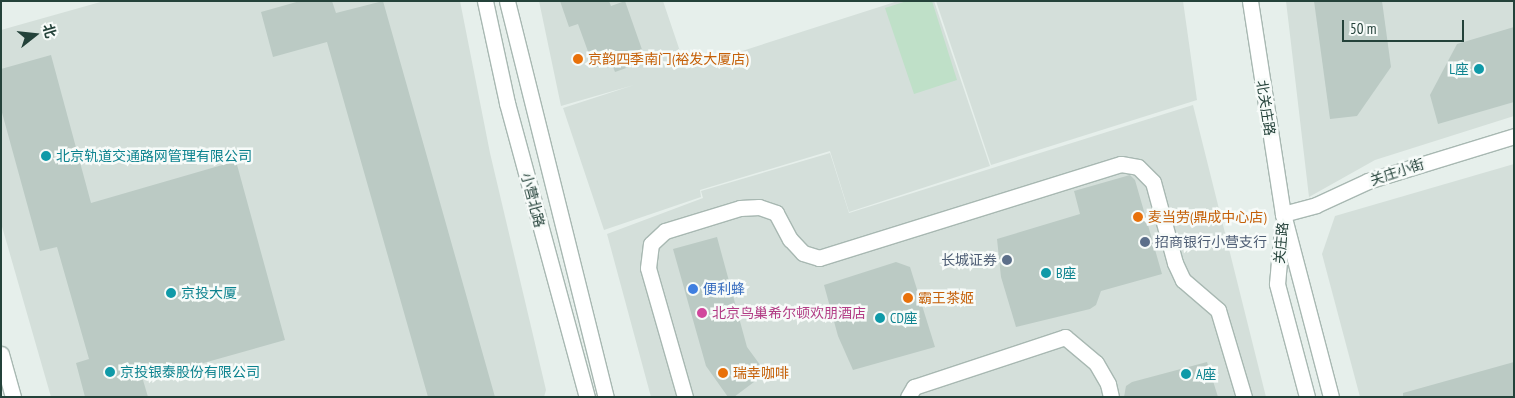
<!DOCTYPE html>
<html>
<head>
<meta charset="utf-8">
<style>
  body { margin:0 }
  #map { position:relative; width:1515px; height:398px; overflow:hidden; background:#e6efeb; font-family:"PT Sans Narrow","Noto Sans SC",sans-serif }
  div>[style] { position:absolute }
  .built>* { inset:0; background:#d4dfda }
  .green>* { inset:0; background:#bfe0c8 }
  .building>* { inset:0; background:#bbcac4 }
  .roads { filter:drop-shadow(1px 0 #a8b8b2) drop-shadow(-1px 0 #a8b8b2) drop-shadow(0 1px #a8b8b2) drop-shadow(0 -1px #a8b8b2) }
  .minor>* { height:15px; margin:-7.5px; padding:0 7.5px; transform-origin:7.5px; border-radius:7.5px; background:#fff }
  .dots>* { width:14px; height:14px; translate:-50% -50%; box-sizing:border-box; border:2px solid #f7fbf9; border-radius:50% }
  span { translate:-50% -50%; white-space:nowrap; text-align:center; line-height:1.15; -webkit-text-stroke:5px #f7fbf9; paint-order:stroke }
  .food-label { font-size:14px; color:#c56008 }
  .left { translate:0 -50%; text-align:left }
  .culture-label { font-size:14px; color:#0d838f }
  .right { translate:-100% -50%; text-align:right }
  .street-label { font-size:14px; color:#24423a }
  .service-label { font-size:14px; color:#4e5e75 }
  .shop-label { font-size:14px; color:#366cbe }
  .hotel-label { font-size:14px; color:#b23c85 }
  .frame { position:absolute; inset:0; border:2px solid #24423a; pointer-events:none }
  .north { position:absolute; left:10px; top:10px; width:50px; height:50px; -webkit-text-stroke:4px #f7fbf9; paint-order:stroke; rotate:74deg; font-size:14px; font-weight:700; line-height:20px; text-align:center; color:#24423a }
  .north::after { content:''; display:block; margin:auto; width:18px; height:22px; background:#24423a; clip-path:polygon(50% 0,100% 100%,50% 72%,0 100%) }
  .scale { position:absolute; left:1342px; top:20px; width:122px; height:22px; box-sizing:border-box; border:2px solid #24423a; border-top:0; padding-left:6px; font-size:15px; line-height:18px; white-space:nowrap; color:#24423a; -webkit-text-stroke:4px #f7fbf9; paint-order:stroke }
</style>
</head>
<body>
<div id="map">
  <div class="built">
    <div style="clip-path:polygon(104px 1px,460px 1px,490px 153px,546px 390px,544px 397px,51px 397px,1px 223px,1px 30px)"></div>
    <div style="clip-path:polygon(539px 1px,663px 1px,686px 69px,898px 1px,934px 1px,990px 166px,849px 212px,830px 151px,700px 190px,701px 197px,604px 230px,563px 108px,634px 85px,561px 106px)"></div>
    <div style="clip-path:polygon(936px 1px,1183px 1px,1197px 100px,991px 165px)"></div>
    <div style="clip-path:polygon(1286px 1px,1514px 1px,1514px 116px,1375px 160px,1309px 197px)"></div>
    <div style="clip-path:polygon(1193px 105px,1266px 397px,651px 397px,607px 234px,703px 198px,701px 191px,830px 153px,849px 213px)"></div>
    <div style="clip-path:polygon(1514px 164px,1514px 397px,1360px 397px,1322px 254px,1335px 216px)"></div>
  </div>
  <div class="green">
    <div style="clip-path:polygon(907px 1px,932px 1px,957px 80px,914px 94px,885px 8px)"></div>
  </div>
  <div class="building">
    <div style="clip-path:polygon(300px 1px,332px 1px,336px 13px,383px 1px,495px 397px,428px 397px,327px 42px,273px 57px,261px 12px)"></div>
    <div style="clip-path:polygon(560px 1px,609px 1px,611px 6px,625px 1px,646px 61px,615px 72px,611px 62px,594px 68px,578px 24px,569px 27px)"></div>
    <div style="clip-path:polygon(1314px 1px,1382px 1px,1391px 67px,1357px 116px,1330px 119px)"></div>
    <div style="clip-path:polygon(1514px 27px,1514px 102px,1438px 124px,1430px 95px,1457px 44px)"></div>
    <div style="clip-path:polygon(51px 55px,91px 203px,236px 161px,285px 340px,143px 380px,148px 397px,85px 397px,76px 363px,89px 359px,57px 247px,40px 251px,1px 109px,1px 69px)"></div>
    <div style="clip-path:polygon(1130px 175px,1135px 180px,1162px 274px,1101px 291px,1096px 305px,1090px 309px,1016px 327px,1001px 277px,997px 239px,1080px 214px,1074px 191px)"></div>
    <div style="clip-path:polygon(717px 237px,747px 347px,766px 373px,734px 397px,728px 397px,706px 366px,673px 249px)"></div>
    <div style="clip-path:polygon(896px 262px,910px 267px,935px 347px,853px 370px,838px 336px,824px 285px)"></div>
    <div style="clip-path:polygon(1207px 362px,1218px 397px,1124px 397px,1126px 386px,1132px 382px)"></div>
    <div style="clip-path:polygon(1514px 362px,1514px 397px,1403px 397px,1403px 393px)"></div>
  </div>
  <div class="roads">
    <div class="minor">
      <div style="left:485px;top:1px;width:104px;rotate:77.8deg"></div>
      <div style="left:507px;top:103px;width:305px;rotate:74.8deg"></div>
      <div style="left:507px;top:1px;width:408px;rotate:76deg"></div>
      <div style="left:1250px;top:1px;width:216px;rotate:81.2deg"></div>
      <div style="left:1283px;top:214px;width:189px;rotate:75.3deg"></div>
      <div style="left:1283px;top:214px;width:34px;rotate:-15deg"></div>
      <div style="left:1316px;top:205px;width:57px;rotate:-24.8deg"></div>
      <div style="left:1368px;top:181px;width:153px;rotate:-17.1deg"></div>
      <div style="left:1282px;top:228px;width:56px;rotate:95.1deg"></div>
      <div style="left:1277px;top:284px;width:117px;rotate:75.1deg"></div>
      <div style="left:1px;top:354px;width:45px;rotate:74.4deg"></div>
      <div style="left:685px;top:397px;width:134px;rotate:-106deg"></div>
      <div style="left:648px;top:268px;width:24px;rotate:-83deg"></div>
      <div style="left:651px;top:244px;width:19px;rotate:-43deg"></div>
      <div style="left:665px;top:231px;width:78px;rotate:-17deg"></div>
      <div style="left:740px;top:208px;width:19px;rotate:-3deg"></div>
      <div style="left:759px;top:207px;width:18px;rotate:19deg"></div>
      <div style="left:776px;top:213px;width:30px;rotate:62deg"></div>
      <div style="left:790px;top:239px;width:19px;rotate:47deg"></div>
      <div style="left:803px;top:253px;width:17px;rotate:17deg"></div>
      <div style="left:819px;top:258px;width:316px;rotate:-17.3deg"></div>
      <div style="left:1121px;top:164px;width:17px;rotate:10deg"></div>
      <div style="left:1138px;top:167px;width:21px;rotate:45deg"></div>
      <div style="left:1153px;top:182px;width:84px;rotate:74.8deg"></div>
      <div style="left:1175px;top:263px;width:19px;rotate:65deg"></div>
      <div style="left:1183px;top:280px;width:46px;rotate:40.6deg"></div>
      <div style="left:1218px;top:310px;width:91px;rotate:73.4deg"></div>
      <div style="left:908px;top:397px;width:12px;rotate:-59deg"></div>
      <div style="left:914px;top:387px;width:159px;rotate:-18.3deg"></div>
      <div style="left:1065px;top:337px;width:40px;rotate:40deg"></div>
      <div style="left:1096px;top:363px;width:24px;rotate:60deg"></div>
      <div style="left:1108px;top:384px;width:13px;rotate:77deg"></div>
    </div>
  </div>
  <div class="dots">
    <div style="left:578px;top:59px;background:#e8710a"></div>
    <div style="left:1479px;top:69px;background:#0f9aa8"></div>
    <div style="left:46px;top:156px;background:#0f9aa8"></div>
    <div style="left:1138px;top:217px;background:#e8710a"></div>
    <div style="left:1145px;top:242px;background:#5c6f8a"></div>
    <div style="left:1007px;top:260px;background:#5c6f8a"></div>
    <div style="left:1046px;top:273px;background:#0f9aa8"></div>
    <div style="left:693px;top:289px;background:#3f7fe0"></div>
    <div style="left:171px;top:293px;background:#0f9aa8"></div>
    <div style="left:908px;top:298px;background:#e8710a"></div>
    <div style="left:702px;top:313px;background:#d1479c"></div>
    <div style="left:880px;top:318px;background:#0f9aa8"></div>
    <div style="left:110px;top:372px;background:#0f9aa8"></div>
    <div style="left:723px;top:373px;background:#e8710a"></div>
    <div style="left:1186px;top:374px;background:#0f9aa8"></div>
  </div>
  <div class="food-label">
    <span class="left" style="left:588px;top:59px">京韵四季南门(裕发大厦店)</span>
    <span class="left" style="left:1148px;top:217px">麦当劳(鼎成中心店)</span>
    <span class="left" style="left:918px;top:298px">霸王茶姬</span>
    <span class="left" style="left:733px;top:373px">瑞幸咖啡</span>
  </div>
  <div class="culture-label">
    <span class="right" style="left:1469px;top:69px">L座</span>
    <span class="left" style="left:56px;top:156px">北京轨道交通路网管理有限公司</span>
    <span class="left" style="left:1056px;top:273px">B座</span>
    <span class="left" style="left:181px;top:293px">京投大厦</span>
    <span class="left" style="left:890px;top:318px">CD座</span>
    <span class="left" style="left:120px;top:372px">京投银泰股份有限公司</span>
    <span class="left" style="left:1196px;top:374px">A座</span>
  </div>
  <div class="street-label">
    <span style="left:1266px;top:108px;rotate:81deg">北关庄路</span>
    <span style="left:1397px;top:172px;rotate:-18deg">关庄小街</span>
    <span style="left:533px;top:200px;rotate:75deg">小营北路</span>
    <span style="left:1281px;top:243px;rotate:-85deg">关庄路</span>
  </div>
  <div class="service-label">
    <span class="left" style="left:1155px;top:242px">招商银行小营支行</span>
    <span class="right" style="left:997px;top:260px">长城证券</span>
  </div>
  <div class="shop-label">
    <span class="left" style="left:703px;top:289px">便利蜂</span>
  </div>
  <div class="hotel-label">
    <span class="left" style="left:712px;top:313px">北京鸟巢希尔顿欢朋酒店</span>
  </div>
  <div class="frame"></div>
  <div class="north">北</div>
  <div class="scale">50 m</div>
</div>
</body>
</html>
